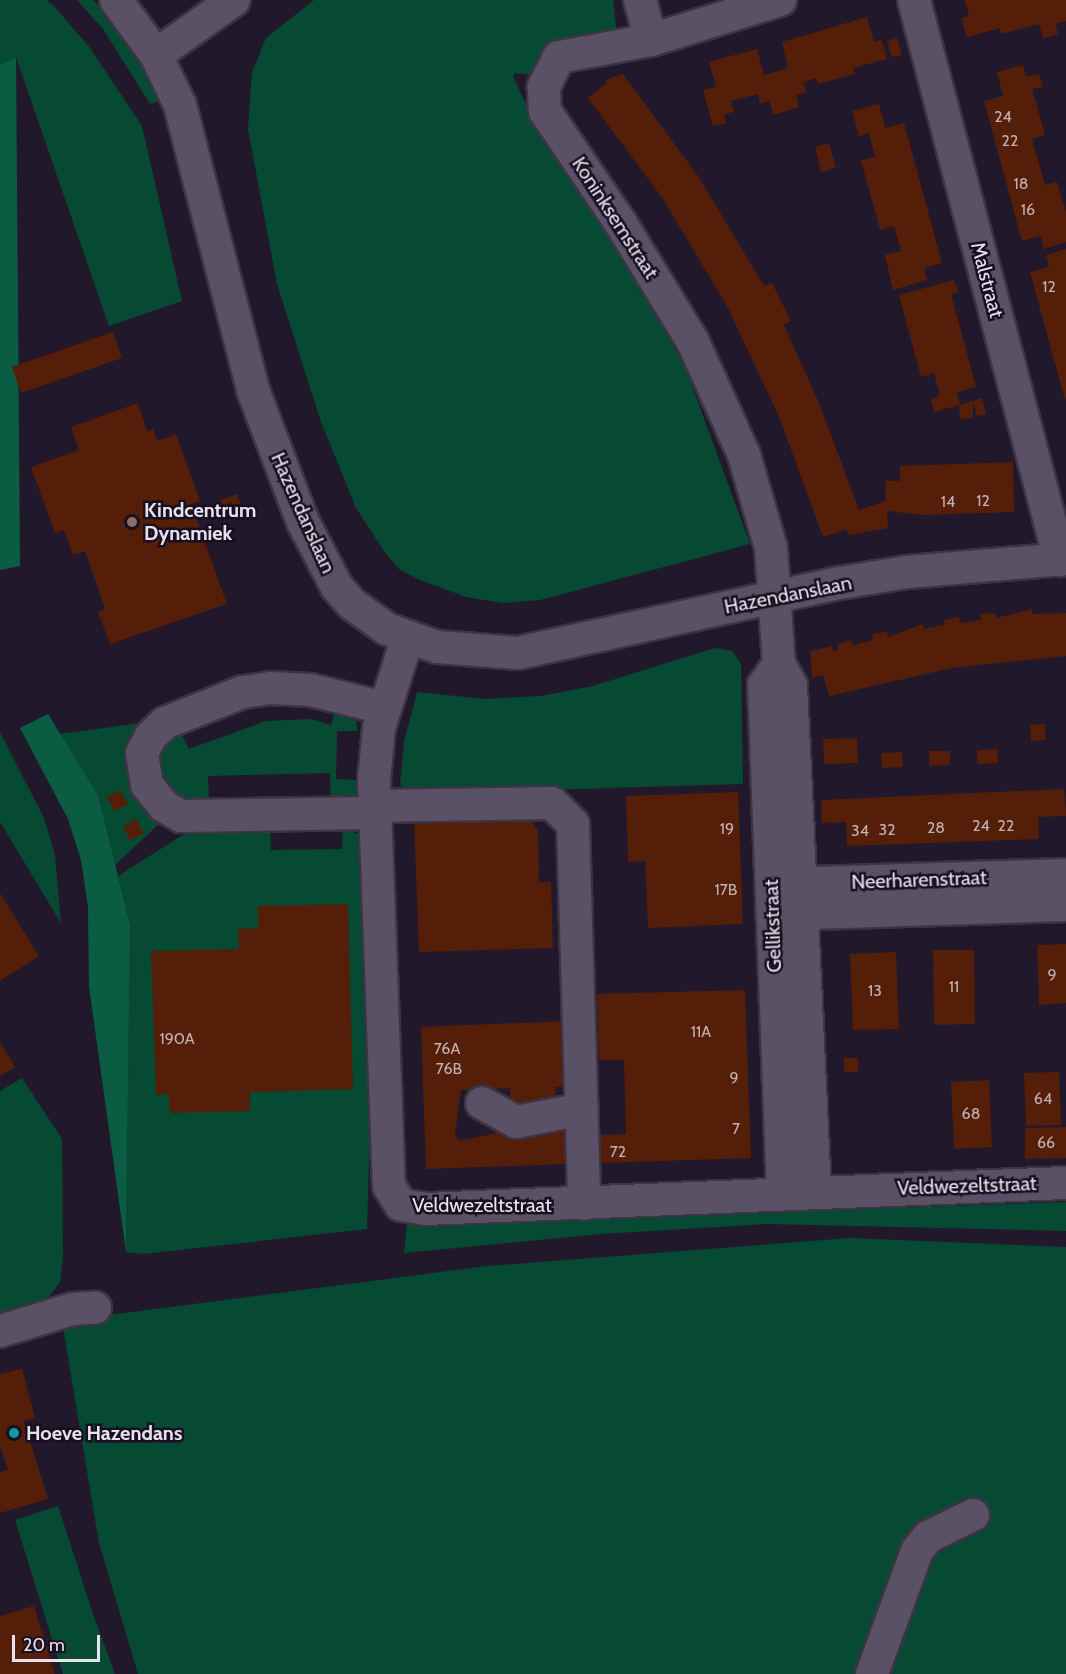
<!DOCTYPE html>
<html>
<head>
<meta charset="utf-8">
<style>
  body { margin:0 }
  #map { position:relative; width:1066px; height:1674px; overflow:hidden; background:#21192b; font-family:Cabin,sans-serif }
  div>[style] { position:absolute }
  .green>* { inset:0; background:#064a34 }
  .forest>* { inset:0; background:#0a5d42 }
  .building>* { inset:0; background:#541e08 }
  .roads { filter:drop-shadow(2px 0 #3b3543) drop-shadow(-2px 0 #3b3543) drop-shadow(0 2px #3b3543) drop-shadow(0 -2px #3b3543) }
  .minor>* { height:32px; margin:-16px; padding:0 16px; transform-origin:16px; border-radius:16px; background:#5b5166 }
  .dots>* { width:16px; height:16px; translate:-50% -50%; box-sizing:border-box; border:3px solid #181021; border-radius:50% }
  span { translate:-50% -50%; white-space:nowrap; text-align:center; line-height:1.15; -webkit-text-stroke:5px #181021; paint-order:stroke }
  .number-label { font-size:16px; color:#c2b1b4 }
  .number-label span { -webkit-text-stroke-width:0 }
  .street-label { font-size:20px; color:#e7e2ee }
  .poi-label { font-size:20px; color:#e7e2ee; font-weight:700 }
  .left { translate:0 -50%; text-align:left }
  .scale { position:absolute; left:12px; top:1635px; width:88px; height:27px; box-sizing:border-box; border:3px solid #e7e2ee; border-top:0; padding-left:8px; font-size:18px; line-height:21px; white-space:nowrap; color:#e7e2ee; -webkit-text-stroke:4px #181021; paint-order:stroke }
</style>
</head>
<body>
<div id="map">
  <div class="green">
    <div style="clip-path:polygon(0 0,47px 0,54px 6px,90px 48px,142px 126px,182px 301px,109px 326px,16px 57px,0 65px)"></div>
    <div style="clip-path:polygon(77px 0,93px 0,115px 20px,170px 99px,150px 104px,103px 29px)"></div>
    <div style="clip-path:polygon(314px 0,613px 0,617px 34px,542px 76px,515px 73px,513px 77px,528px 108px,629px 262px,687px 372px,750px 544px,540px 600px,503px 603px,466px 597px,418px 579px,399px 569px,384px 551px,356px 508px,321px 422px,277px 284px,248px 129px,252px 73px,266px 38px)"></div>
    <div style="clip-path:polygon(715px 648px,732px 651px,741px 664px,743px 784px,413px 794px,400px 785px,404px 742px,417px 692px,484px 699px,541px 696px,593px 686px)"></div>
    <div style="clip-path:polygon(336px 707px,356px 713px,357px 731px,337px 731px,336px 779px,357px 780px,358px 801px,331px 801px,330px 773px,208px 776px,209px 803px,183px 805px,163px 784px,157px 758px,165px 742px,180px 732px,189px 749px,266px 721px,312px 719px,331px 725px)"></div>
    <div style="clip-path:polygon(141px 723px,130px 753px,129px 776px,144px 807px,160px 823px,115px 865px,98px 795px,60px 734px)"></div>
    <div style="clip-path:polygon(0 732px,44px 818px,55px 855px,61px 923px,0 822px)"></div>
    <div style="clip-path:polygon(343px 827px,363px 837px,372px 1065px,367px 1229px,143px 1254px,126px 1252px,130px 925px,118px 876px,189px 831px,270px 828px,271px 850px,342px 849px)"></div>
    <div style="clip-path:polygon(22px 1078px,62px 1139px,63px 1256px,60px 1282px,47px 1299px,31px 1312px,0 1319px,0 1091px)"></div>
    <div style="clip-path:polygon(1066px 1202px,1066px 1231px,768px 1224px,600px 1234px,404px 1253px,407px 1225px)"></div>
    <div style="clip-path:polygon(850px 1238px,1066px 1247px,1066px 1674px,138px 1674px,99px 1543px,62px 1321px,487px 1266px)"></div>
    <div style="clip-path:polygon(58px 1506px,93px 1614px,115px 1674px,63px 1674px,15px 1520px)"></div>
  </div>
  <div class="forest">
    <div style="clip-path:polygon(16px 57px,20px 566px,0 570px,0 65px)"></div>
    <div style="clip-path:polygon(48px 714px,98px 795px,130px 925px,126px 1252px,89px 986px,88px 907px,81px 860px,68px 819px,20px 728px)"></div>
  </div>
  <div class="building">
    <div style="clip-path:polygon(965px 0,1066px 0,1066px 21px,1055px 24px,1058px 34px,1043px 38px,1039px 24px,1001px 34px,1000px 28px,967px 37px,961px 18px,969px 16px)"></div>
    <div style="clip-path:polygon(867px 17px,874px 42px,882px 40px,887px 59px,853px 68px,855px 74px,818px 84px,816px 78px,803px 82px,806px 92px,796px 95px,799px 107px,773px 115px,770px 101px,760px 104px,758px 94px,731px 101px,734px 112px,724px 114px,726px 123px,713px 126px,703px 90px,716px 87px,709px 62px,757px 49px,764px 75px,788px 68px,782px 42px)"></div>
    <div style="clip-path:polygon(897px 38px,902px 55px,892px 57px,887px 41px)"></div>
    <div style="clip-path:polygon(1023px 65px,1026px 77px,1039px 74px,1043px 87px,1032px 89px,1045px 135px,1032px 139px,1045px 185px,1057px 182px,1066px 212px,1066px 242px,1044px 249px,1041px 236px,1022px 241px,984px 101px,1003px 96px,997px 72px)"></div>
    <div style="clip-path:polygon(623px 74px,698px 176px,764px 286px,772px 283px,791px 321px,784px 325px,819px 403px,859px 510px,886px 501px,885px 481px,900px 481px,900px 466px,1013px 462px,1014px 512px,924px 515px,887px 511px,888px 528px,848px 535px,847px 529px,823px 537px,780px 419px,727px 306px,663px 199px,588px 98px,607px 83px,605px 80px)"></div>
    <div style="clip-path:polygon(879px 104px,885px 128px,904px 123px,942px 263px,924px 268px,927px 280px,893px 290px,885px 255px,901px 251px,894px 226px,880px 230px,861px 160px,875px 157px,869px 133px,859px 136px,852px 111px)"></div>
    <div style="clip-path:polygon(829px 143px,836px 168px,821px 172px,815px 147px)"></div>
    <div style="clip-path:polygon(1066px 249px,1066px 399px,1065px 400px,1030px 272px,1049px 267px,1046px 255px)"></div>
    <div style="clip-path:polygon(954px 280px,958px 292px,951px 294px,976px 387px,957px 392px,960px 405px,973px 401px,973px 418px,960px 419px,959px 405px,934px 412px,931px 399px,940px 396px,934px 373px,921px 377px,899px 295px)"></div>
    <div style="clip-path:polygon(113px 332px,122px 358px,21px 393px,12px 367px)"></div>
    <div style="clip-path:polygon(982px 398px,986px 414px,977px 416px,973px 401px)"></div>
    <div style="clip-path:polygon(138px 403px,147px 431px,153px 429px,157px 441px,176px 434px,200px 501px,191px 504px,227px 604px,110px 644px,98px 612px,105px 609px,85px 551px,73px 555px,64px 530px,55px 533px,31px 467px,79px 450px,71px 427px)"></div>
    <div style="clip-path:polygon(237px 494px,243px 511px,226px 517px,220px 500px)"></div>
    <div style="clip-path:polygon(1032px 609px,1032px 614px,1066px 613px,1066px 656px,952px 668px,829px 696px,823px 675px,812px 678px,810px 651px,832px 646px,833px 651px,838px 649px,837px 644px,851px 640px,853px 645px,873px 640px,872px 635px,887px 631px,888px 637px,923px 624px,924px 629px,945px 625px,944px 620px,959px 617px,960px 623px,981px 620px,980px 614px,995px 613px,996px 618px)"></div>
    <div style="clip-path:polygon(1045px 724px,1045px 740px,1031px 741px,1030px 725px)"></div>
    <div style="clip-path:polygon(857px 738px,858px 763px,824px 764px,823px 739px)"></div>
    <div style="clip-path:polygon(997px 749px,998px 763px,977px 764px,977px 750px)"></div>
    <div style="clip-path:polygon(929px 751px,950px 751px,950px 765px,929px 766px)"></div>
    <div style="clip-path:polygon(902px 752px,903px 767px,882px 768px,881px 753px)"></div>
    <div style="clip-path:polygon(1064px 789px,1066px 816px,1038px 817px,1039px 839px,847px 846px,846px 822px,822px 823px,821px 800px)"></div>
    <div style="clip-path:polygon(120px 790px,128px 804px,114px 811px,107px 797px)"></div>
    <div style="clip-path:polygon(738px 792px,743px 924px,648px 928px,645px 861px,628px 862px,626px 796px)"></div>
    <div style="clip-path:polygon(529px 818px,538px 831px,539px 882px,551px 882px,553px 948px,419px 952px,414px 820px)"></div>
    <div style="clip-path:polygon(136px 819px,144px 833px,130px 840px,123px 827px)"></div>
    <div style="clip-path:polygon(0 893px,39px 956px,0 981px)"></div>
    <div style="clip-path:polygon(348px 904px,353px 1089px,250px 1092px,250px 1111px,170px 1113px,169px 1094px,156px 1095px,151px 951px,239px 949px,238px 929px,258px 928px,258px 906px)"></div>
    <div style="clip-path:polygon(1066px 944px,1066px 1003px,1039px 1005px,1037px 945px)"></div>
    <div style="clip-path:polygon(933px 950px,974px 950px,975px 1024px,934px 1025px)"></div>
    <div style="clip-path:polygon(896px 952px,899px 1029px,853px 1030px,850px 954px)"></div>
    <div style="clip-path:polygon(745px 990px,751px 1158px,601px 1163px,600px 1135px,626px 1134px,624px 1060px,599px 1060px,597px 994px)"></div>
    <div style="clip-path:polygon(567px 1021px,569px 1087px,555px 1087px,556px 1103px,511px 1104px,510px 1088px,461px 1090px,455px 1135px,459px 1141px,569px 1118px,569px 1164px,426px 1169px,421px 1027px)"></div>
    <div style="clip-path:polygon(0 1042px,15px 1067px,0 1076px)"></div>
    <div style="clip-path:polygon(844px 1058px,858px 1058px,858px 1072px,844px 1072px)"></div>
    <div style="clip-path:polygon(1059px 1072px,1061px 1125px,1026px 1126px,1024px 1073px)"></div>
    <div style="clip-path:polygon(989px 1080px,992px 1147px,954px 1149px,951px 1082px)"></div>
    <div style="clip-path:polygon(1066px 1127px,1066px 1158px,1025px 1159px,1025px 1128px)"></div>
    <div style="clip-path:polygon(22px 1369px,35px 1418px,24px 1421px,48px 1499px,0 1513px,0 1472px,8px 1470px,0 1446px,0 1374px)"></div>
    <div style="clip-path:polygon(34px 1606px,55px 1674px,0 1674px,0 1616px)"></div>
  </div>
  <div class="roads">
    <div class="minor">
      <div style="left:116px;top:0;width:68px;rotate:54deg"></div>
      <div style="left:156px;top:55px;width:55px;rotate:64.4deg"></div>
      <div style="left:180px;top:105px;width:294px;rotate:75.6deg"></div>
      <div style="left:253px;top:390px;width:141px;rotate:69.3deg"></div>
      <div style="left:303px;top:522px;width:73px;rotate:62.4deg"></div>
      <div style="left:337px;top:587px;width:23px;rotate:49deg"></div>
      <div style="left:352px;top:604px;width:43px;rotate:35.5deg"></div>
      <div style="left:387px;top:629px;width:53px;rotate:19.8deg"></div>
      <div style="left:437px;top:647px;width:81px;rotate:4.2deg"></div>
      <div style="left:518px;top:653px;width:330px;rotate:-12.3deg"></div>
      <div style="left:840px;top:583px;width:68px;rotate:-9.3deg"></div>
      <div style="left:907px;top:572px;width:160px;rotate:-4.7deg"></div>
      <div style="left:640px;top:0;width:41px;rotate:74.6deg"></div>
      <div style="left:780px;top:0;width:135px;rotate:162.8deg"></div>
      <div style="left:651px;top:40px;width:94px;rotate:169.5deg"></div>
      <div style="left:559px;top:57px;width:34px;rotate:117deg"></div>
      <div style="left:544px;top:87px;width:24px;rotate:88deg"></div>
      <div style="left:545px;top:111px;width:134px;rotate:56deg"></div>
      <div style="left:620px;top:222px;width:140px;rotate:58.7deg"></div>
      <div style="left:693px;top:342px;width:124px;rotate:65.7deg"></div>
      <div style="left:744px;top:455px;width:97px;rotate:73.8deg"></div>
      <div style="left:771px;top:548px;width:116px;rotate:86.1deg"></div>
      <div style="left:779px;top:664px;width:25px;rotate:61deg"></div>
      <div style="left:791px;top:686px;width:507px;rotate:87.28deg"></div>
      <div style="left:914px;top:0;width:579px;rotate:75.39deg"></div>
      <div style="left:156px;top:55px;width:95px;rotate:-35.2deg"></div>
      <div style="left:407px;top:639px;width:93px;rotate:107.5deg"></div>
      <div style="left:379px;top:728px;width:52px;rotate:95.5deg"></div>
      <div style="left:374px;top:780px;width:406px;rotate:87.9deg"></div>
      <div style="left:389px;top:1186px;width:22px;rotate:58deg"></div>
      <div style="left:401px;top:1205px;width:25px;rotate:9deg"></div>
      <div style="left:426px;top:1209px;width:641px;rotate:-2.33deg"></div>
      <div style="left:779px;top:664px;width:26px;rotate:126deg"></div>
      <div style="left:764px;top:685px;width:508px;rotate:87.86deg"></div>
      <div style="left:374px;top:806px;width:178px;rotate:-1deg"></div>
      <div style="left:552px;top:803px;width:30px;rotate:45deg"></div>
      <div style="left:573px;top:824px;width:380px;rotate:88.3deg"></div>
      <div style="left:374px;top:813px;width:193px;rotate:179.1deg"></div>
      <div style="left:181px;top:816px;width:20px;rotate:-150deg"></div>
      <div style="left:164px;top:806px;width:27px;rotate:-129deg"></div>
      <div style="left:147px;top:785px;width:32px;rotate:-99deg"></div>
      <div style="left:142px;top:753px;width:19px;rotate:-62deg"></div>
      <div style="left:151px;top:736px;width:19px;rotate:-43deg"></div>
      <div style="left:165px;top:723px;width:84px;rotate:-21.7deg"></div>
      <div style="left:243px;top:692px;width:27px;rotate:-8deg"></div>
      <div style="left:270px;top:688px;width:41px;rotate:2.8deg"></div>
      <div style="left:311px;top:690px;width:75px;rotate:13.9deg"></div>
      <div style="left:779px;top:884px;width:287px;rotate:-1.8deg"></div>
      <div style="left:782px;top:914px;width:284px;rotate:-1.8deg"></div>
      <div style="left:482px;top:1103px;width:39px;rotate:29deg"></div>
      <div style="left:516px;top:1122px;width:67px;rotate:-11.1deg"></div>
      <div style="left:0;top:1331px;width:76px;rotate:-16.8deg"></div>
      <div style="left:73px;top:1309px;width:22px;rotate:-3deg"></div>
      <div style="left:872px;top:1674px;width:131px;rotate:-69.9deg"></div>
      <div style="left:917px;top:1551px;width:18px;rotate:-52deg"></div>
      <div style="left:928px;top:1537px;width:50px;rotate:-26.1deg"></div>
    </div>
  </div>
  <div class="dots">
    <div style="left:132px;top:522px;background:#8d6e63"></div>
    <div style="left:14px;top:1433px;background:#0f9aa8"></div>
  </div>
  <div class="number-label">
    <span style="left:1003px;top:117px">24</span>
    <span style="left:1010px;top:141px">22</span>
    <span style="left:1021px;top:184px">18</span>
    <span style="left:1028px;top:210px">16</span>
    <span style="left:1049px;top:287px">12</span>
    <span style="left:983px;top:501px">12</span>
    <span style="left:948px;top:502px">14</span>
    <span style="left:981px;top:826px">24</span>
    <span style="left:1006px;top:826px">22</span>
    <span style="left:936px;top:828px">28</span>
    <span style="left:727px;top:829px">19</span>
    <span style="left:887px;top:830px">32</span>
    <span style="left:860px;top:831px">34</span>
    <span style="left:726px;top:890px">17B</span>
    <span style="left:1052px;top:975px">9</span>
    <span style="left:954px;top:987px">11</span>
    <span style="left:875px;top:991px">13</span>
    <span style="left:701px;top:1032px">11A</span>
    <span style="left:177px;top:1039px">190A</span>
    <span style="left:447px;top:1049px">76A</span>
    <span style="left:449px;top:1069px">76B</span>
    <span style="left:734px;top:1078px">9</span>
    <span style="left:1043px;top:1099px">64</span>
    <span style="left:971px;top:1114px">68</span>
    <span style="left:736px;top:1129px">7</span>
    <span style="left:1046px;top:1143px">66</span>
    <span style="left:618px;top:1152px">72</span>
  </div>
  <div class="street-label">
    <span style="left:615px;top:218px;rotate:57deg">Koninksemstraat</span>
    <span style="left:987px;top:280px;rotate:75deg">Malstraat</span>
    <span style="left:303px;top:513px;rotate:66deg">Hazendanslaan</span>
    <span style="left:788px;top:595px;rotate:-11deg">Hazendanslaan</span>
    <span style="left:919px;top:880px;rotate:-2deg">Neerharenstraat</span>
    <span style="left:773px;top:926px;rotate:-92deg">Gellikstraat</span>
    <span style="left:967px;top:1186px;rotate:-2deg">Veldwezeltstraat</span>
    <span style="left:482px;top:1205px">Veldwezeltstraat</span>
  </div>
  <div class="poi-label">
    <span class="left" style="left:144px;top:522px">Kindcentrum<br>Dynamiek</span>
    <span class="left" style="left:26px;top:1433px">Hoeve Hazendans</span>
  </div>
  <div class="scale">20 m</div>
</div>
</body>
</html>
